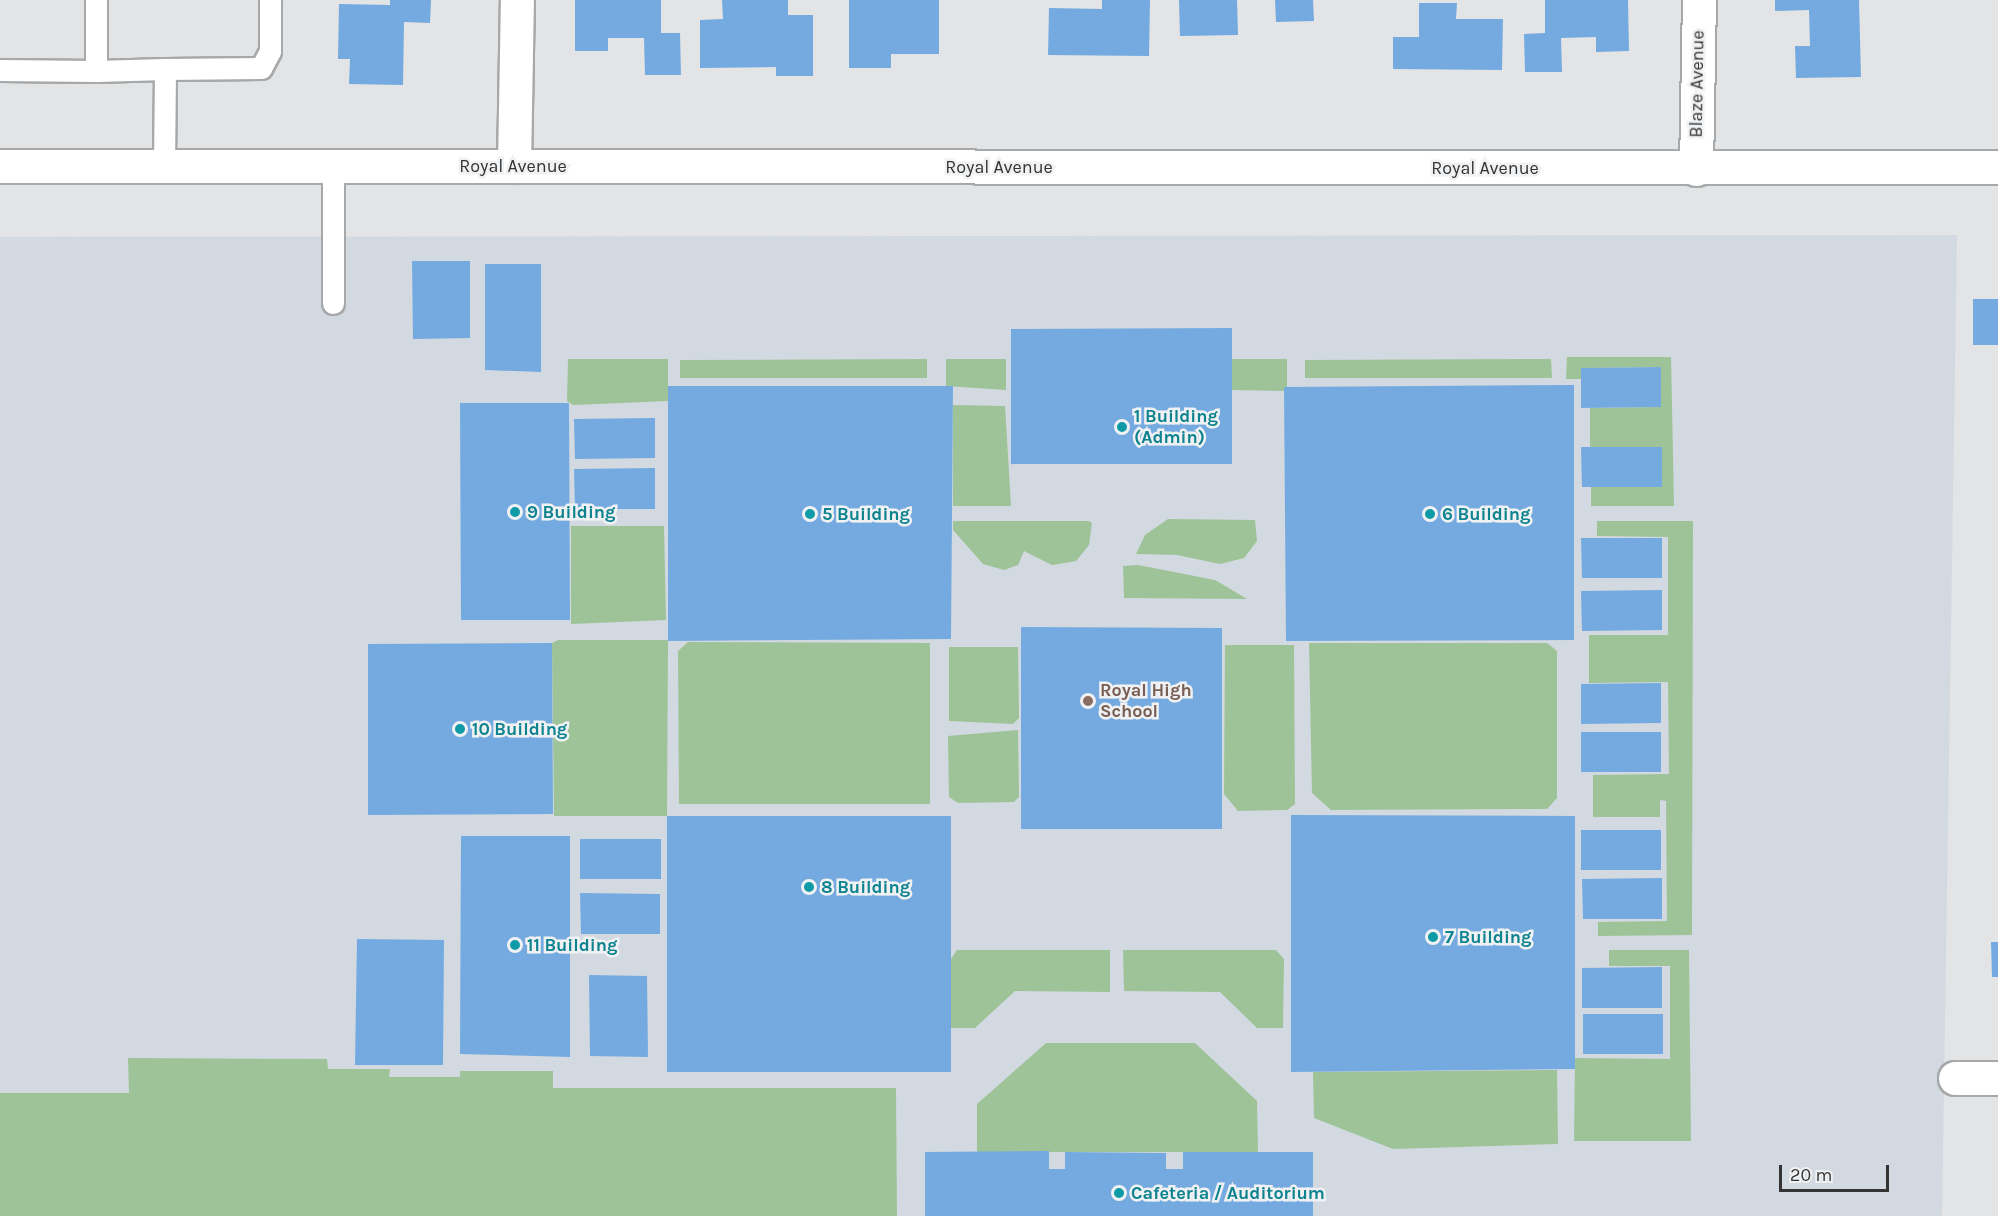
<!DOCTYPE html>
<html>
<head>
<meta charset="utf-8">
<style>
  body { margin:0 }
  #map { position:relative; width:1998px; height:1216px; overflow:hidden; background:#e2e4e5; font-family:Karla,sans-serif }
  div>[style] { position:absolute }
  .built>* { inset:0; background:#d2d9e0 }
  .green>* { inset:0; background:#9ec398 }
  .building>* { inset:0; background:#74aae0 }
  .roads { filter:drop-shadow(2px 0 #a7a8a9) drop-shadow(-2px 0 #a7a8a9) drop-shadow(0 2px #a7a8a9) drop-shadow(0 -2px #a7a8a9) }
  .lane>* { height:21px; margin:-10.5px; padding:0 10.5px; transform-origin:10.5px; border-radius:10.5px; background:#fff }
  .street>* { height:33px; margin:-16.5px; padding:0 16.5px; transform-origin:16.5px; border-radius:16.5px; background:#fff }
  .secondary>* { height:33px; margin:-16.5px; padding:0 16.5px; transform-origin:16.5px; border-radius:16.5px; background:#fff }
  .dots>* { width:16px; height:16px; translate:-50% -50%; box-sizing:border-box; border:3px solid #f0f1f2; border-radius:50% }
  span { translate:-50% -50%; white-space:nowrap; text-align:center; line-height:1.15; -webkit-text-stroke:5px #f0f1f2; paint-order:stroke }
  .street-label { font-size:18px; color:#343435 }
  .culture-label { font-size:18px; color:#0d838f; font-weight:700 }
  .left { translate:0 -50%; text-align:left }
  .education-label { font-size:18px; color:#785e54; font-weight:700 }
  .scale { position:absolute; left:1779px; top:1165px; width:110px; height:27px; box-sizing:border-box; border:3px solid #343435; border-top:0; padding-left:8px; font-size:18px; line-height:21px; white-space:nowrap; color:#343435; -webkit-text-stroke:4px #f0f1f2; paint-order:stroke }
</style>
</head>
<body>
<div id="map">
  <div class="built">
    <div style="clip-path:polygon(1957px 235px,1942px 1216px,0 1216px,0 237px)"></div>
  </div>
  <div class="green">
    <div style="clip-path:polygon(1567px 357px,1671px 357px,1674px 506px,1591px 506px,1591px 487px,1662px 487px,1662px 447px,1590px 447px,1590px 408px,1661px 407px,1661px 367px,1581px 368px,1581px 379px,1566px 379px)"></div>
    <div style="clip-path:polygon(568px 359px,668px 359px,668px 401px,573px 405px,567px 401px)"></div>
    <div style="clip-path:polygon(927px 359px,927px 378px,680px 378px,680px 360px)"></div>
    <div style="clip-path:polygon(946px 359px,1006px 359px,1006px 390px,946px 386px)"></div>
    <div style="clip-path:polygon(1232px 359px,1287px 359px,1287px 387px,1285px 391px,1232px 390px)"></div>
    <div style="clip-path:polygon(1551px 359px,1552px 378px,1305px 378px,1305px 360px)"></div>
    <div style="clip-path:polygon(953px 405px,1005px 406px,1011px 506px,953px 506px)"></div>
    <div style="clip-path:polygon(1168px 519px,1255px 520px,1257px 541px,1244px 558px,1220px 564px,1177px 555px,1136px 554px,1145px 535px)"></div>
    <div style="clip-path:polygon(953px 521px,1089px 521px,1092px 523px,1089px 545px,1076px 561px,1052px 565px,1024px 551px,1018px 565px,1004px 570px,983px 564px,953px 530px)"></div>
    <div style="clip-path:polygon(1597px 521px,1693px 521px,1692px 935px,1598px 936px,1598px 922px,1667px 921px,1666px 801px,1660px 800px,1660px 817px,1593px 817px,1593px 775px,1669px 774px,1668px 682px,1589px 683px,1589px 635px,1668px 635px,1668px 537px,1597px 536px)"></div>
    <div style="clip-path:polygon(571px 526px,664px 526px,666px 620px,571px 624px)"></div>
    <div style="clip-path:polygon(1138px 565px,1215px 580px,1247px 599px,1124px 598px,1123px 566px)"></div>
    <div style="clip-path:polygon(558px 640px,668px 640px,667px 816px,554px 816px,552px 643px)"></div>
    <div style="clip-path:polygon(688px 642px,930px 643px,930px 804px,679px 804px,678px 651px)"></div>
    <div style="clip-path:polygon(1309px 643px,1547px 643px,1557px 651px,1557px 798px,1547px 809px,1331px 810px,1312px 793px)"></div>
    <div style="clip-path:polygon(1225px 645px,1294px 645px,1295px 804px,1287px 810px,1238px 811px,1224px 794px)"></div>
    <div style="clip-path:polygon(949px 647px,1018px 647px,1019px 718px,1013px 724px,949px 721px)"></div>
    <div style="clip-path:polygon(1018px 730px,1019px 797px,1014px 802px,958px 803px,949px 797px,948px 736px)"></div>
    <div style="clip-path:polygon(957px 950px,1110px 950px,1110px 992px,1015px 991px,975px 1028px,951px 1028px,951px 959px)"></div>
    <div style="clip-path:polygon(1123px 950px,1276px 950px,1284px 959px,1283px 1028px,1257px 1028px,1220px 992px,1124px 991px)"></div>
    <div style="clip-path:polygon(1609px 950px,1689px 950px,1691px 1141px,1574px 1141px,1575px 1058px,1670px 1059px,1670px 966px,1609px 966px)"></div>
    <div style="clip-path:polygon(1046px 1043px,1195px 1043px,1257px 1101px,1258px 1152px,977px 1152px,977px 1104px)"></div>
    <div style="clip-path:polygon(128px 1058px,327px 1059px,328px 1069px,390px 1069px,389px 1077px,460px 1077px,460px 1071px,553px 1071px,553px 1088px,896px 1088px,897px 1216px,0 1216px,0 1093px,129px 1093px)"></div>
    <div style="clip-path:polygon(1557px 1070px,1558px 1144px,1393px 1149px,1314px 1118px,1313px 1072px)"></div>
  </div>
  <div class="building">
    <div style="clip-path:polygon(390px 0,431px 0,430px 23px,404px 22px,403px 85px,349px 84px,350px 59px,338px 59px,339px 4px,390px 5px)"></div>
    <div style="clip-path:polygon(575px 0,661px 0,661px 33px,680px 33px,681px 75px,645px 75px,644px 38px,608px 38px,608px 51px,575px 51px)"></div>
    <div style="clip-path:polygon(722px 0,788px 0,788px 15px,813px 15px,813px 76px,776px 76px,776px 67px,700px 68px,700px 20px,723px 19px)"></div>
    <div style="clip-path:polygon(849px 0,939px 0,939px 54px,891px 54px,891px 68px,849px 68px)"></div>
    <div style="clip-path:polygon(1102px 0,1150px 0,1149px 56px,1048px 55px,1049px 8px,1102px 9px)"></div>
    <div style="clip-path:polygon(1179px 0,1237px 0,1238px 35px,1180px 36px)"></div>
    <div style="clip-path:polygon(1275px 0,1313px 0,1314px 21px,1276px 22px)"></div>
    <div style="clip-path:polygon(1545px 0,1628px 0,1629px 51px,1596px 52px,1596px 37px,1561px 38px,1562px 72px,1525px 72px,1524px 34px,1545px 33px)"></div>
    <div style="clip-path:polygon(1775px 0,1859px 0,1861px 77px,1796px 78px,1795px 46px,1810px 46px,1809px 10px,1775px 11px)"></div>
    <div style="clip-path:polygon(1419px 3px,1457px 3px,1456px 19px,1503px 19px,1502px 70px,1393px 69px,1393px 37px,1419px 37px)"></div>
    <div style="clip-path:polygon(412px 261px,470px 261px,470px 338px,413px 339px)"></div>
    <div style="clip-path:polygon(485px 264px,541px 264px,541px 372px,485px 370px)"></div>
    <div style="clip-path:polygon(1973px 299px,1998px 299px,1998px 345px,1973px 345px)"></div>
    <div style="clip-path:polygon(1232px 328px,1232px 464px,1011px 464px,1011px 329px)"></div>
    <div style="clip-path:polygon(1661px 367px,1661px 407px,1581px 408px,1581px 368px)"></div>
    <div style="clip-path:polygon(1574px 385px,1574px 640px,1286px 641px,1284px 387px)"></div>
    <div style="clip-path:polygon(668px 386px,953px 386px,951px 639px,668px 641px)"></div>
    <div style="clip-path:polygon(460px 403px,569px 403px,570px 620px,461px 620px)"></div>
    <div style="clip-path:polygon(655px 418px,655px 458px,575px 459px,574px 419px)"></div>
    <div style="clip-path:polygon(1581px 447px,1662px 447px,1662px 487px,1582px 487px)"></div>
    <div style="clip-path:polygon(655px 468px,655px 509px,575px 509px,574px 469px)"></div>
    <div style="clip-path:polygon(1581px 538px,1662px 538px,1662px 578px,1582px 578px)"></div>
    <div style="clip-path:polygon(1662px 590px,1662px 630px,1582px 631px,1581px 591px)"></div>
    <div style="clip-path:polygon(1021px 627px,1222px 628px,1222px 829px,1021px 829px)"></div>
    <div style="clip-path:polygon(552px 643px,553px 814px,368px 815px,368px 644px)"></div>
    <div style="clip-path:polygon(1661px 683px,1661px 723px,1581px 724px,1581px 684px)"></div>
    <div style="clip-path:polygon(1581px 732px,1661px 732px,1661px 772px,1581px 772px)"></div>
    <div style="clip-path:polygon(1291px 815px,1575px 816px,1575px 1069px,1291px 1072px)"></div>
    <div style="clip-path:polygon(667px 816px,951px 816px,951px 1072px,667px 1072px)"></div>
    <div style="clip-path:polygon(1581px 830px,1661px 830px,1661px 870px,1581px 870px)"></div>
    <div style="clip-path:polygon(461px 836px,570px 836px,570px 1057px,460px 1054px)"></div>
    <div style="clip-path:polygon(580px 839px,661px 839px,661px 879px,580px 879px)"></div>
    <div style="clip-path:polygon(1662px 878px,1662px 919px,1583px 919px,1582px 879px)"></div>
    <div style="clip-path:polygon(580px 893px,660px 894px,660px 934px,581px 934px)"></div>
    <div style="clip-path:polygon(357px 939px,444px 940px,443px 1065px,355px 1065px)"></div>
    <div style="clip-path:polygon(1991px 942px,1998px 942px,1998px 977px,1992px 977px)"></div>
    <div style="clip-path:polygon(1662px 967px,1662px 1008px,1582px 1008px,1582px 968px)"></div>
    <div style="clip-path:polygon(589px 975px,647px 976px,648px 1057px,590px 1056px)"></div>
    <div style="clip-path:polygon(1583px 1014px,1663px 1014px,1663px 1054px,1583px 1054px)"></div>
    <div style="clip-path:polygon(1049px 1151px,1049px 1169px,1065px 1169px,1065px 1152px,1166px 1153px,1166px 1169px,1183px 1169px,1183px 1152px,1313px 1152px,1313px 1216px,925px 1216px,925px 1152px)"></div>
  </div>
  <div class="roads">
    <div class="lane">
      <div style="left:0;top:70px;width:96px;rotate:0.6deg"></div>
      <div style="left:96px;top:71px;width:71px;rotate:-90deg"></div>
      <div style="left:96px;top:71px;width:69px;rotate:-1.7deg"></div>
      <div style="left:164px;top:166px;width:97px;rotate:-89.4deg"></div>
      <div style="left:165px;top:69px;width:96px;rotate:-0.6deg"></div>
      <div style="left:261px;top:68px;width:19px;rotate:-62deg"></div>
      <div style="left:270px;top:51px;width:51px;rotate:-90deg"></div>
      <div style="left:333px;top:166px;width:137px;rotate:90deg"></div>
    </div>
    <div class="street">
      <div style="left:514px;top:166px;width:166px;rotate:-89deg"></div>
      <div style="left:1696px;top:169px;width:169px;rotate:-89deg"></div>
      <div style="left:1955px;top:1078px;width:43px"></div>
    </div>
    <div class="secondary">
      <div style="left:0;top:166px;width:1998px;rotate:0.03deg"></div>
    </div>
  </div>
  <div class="dots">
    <div style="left:1122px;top:427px;background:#0f9aa8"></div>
    <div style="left:515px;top:512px;background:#0f9aa8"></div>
    <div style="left:810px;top:514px;background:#0f9aa8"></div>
    <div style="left:1430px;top:514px;background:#0f9aa8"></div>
    <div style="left:1088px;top:701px;background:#8d6e63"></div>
    <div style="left:460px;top:729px;background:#0f9aa8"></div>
    <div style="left:809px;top:887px;background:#0f9aa8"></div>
    <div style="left:1433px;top:937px;background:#0f9aa8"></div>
    <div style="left:515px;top:945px;background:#0f9aa8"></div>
    <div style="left:1119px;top:1193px;background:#0f9aa8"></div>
  </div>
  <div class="street-label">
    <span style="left:1697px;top:84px;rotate:-89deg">Blaze Avenue</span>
    <span style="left:513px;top:166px">Royal Avenue</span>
    <span style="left:999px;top:167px">Royal Avenue</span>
    <span style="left:1485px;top:168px">Royal Avenue</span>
  </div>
  <div class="culture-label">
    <span class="left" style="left:1134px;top:427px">1 Building<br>(Admin)</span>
    <span class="left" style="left:527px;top:512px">9 Building</span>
    <span class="left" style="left:822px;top:514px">5 Building</span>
    <span class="left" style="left:1442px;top:514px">6 Building</span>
    <span class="left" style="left:472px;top:729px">10 Building</span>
    <span class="left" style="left:821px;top:887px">8 Building</span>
    <span class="left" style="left:1445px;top:937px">7 Building</span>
    <span class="left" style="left:527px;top:945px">11 Building</span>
    <span class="left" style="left:1131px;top:1193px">Cafeteria / Auditorium</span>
  </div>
  <div class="education-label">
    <span class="left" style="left:1100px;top:701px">Royal High<br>School</span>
  </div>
  <div class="scale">20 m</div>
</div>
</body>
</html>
